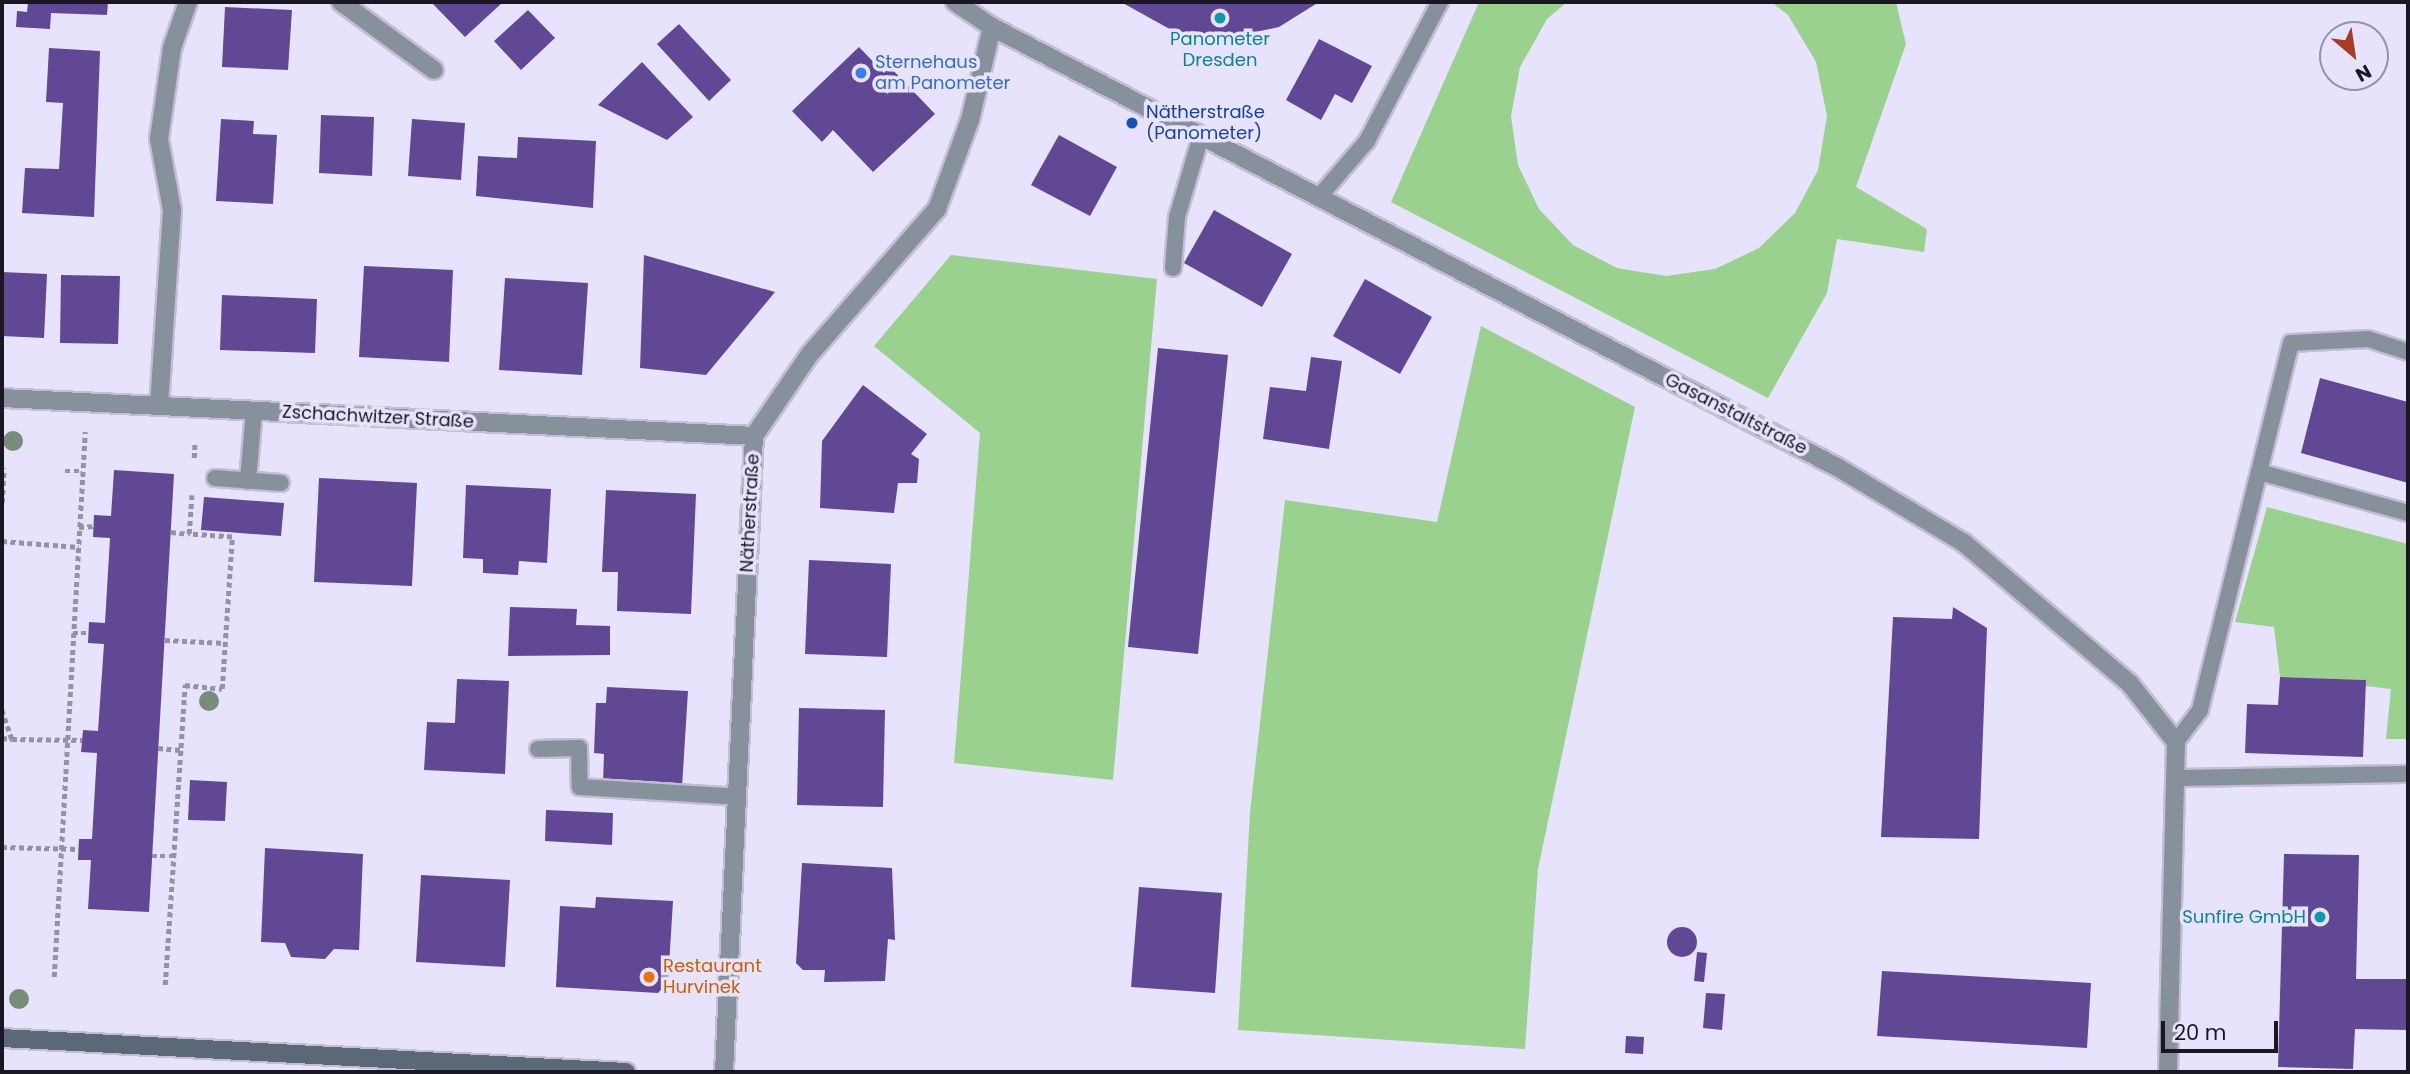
<!DOCTYPE html>
<html>
<head>
<meta charset="utf-8">
<style>
  body { margin:0 }
  #map { position:relative; width:2410px; height:1074px; overflow:hidden; background:#e8e3fc; font-family:Poppins,sans-serif }
  div>[style] { position:absolute }
  .green>* { inset:0; background:#9ad18f }
  .building>* { inset:0; background:#614895 }
  .round { border-radius:50% }
  .path>* { height:4.5px; margin-top:-2.25px; transform-origin:0; background:repeating-linear-gradient(90deg,#9691a5 0 5px,transparent 0 8.5px) }
  .roads { filter:drop-shadow(2px 0 #c3bed5) drop-shadow(-2px 0 #c3bed5) drop-shadow(0 2px #c3bed5) drop-shadow(0 -2px #c3bed5) }
  .lane>* { height:16px; margin:-8px; padding:0 8px; transform-origin:8px; border-radius:8px; background:#87919c }
  .street>* { height:18px; margin:-9px; padding:0 9px; transform-origin:9px; border-radius:9px; background:#87919c }
  .secondary>* { height:18px; margin:-9px; padding:0 9px; transform-origin:9px; border-radius:9px; background:#5a6877 }
  .trees>* { width:20px; height:20px; margin:-10px; border-radius:50%; background:#778c7b }
  .dots>* { width:19px; height:19px; translate:-50% -50%; box-sizing:border-box; border:4px solid #e8e3fc; border-radius:50% }
  span { translate:-50% -50%; white-space:nowrap; text-align:center; line-height:1.15; -webkit-text-stroke:7px #e8e3fc; paint-order:stroke }
  .culture-label { font-size:18px; color:#0d838f }
  .right { translate:-100% -50%; text-align:right }
  .shop-label { font-size:18px; color:#366cbe }
  .left { translate:0 -50%; text-align:left }
  .transit-label { font-size:18px; color:#164399 }
  .street-label { font-size:18px; color:#1a1723 }
  .food-label { font-size:18px; color:#c56008 }
  .frame { position:absolute; inset:0; border:4px solid #1a1723; pointer-events:none }
  .north { position:absolute; left:2319px; top:21px; width:70px; height:70px; box-sizing:border-box; background:#e8e3fc; border:2px solid #9691a5; border-radius:50%; rotate:151deg; font-size:19px; font-weight:700; line-height:28px; text-align:center; color:#1a1723 }
  .north::after { content:''; display:block; margin:auto; width:24px; height:32px; background:#a53c23; clip-path:polygon(50% 0,100% 100%,50% 72%,0 100%) }
  .scale { position:absolute; left:2161px; top:1021px; width:117px; height:32px; box-sizing:border-box; border:4px solid #1a1723; border-top:0; padding-left:9px; font-size:21px; line-height:24px; white-space:nowrap; color:#1a1723; -webkit-text-stroke:5px #e8e3fc; paint-order:stroke }
</style>
</head>
<body>
<div id="map">
  <div class="green">
    <div style="clip-path:polygon(1479px 2px,1567px 2px,1547px 19px,1520px 67px,1511px 116px,1518px 165px,1539px 209px,1573px 245px,1617px 268px,1666px 276px,1715px 269px,1759px 248px,1795px 213px,1818px 170px,1827px 116px,1816px 62px,1788px 15px,1771px 2px,1896px 2px,1906px 44px,1856px 187px,1927px 229px,1924px 252px,1837px 239px,1827px 293px,1768px 398px,1391px 202px)"></div>
    <div style="clip-path:polygon(951px 255px,1157px 279px,1113px 780px,954px 763px,980px 433px,874px 346px)"></div>
    <div style="clip-path:polygon(1481px 326px,1635px 407px,1538px 869px,1525px 1049px,1238px 1030px,1250px 812px,1285px 500px,1437px 522px)"></div>
    <div style="clip-path:polygon(2267px 507px,2408px 544px,2408px 739px,2386px 739px,2391px 689px,2366px 686px,2366px 680px,2280px 677px,2274px 627px,2235px 622px)"></div>
  </div>
  <div class="building">
    <div style="clip-path:polygon(28px 2px,108px 2px,107px 15px,51px 13px,50px 29px,16px 27px,17px 11px,27px 12px)"></div>
    <div style="clip-path:polygon(431px 2px,503px 2px,465px 37px)"></div>
    <div style="clip-path:polygon(1121px 2px,1319px 2px,1279px 27px,1227px 38px,1175px 32px)"></div>
    <div style="clip-path:polygon(225px 7px,292px 10px,288px 70px,222px 67px)"></div>
    <div style="clip-path:polygon(528px 10px,555px 38px,521px 70px,494px 41px)"></div>
    <div style="clip-path:polygon(679px 24px,731px 80px,709px 101px,657px 44px)"></div>
    <div style="clip-path:polygon(1319px 39px,1372px 66px,1352px 103px,1335px 94px,1321px 120px,1286px 100px)"></div>
    <div style="clip-path:polygon(859px 47px,884px 73px,890px 67px,935px 114px,873px 172px,833px 130px,822px 142px,792px 111px)"></div>
    <div style="clip-path:polygon(49px 48px,100px 51px,94px 217px,22px 213px,25px 168px,59px 169px,63px 103px,46px 102px)"></div>
    <div style="clip-path:polygon(642px 62px,693px 117px,667px 140px,598px 105px)"></div>
    <div style="clip-path:polygon(321px 115px,374px 117px,372px 176px,319px 173px)"></div>
    <div style="clip-path:polygon(221px 119px,254px 121px,253px 134px,277px 135px,273px 204px,216px 201px)"></div>
    <div style="clip-path:polygon(412px 119px,465px 123px,461px 180px,408px 176px)"></div>
    <div style="clip-path:polygon(1059px 135px,1117px 167px,1090px 216px,1031px 185px)"></div>
    <div style="clip-path:polygon(518px 137px,596px 141px,593px 208px,476px 196px,478px 156px,517px 158px)"></div>
    <div style="clip-path:polygon(1214px 210px,1292px 254px,1262px 307px,1184px 263px)"></div>
    <div style="clip-path:polygon(644px 255px,775px 292px,706px 375px,640px 368px)"></div>
    <div style="clip-path:polygon(364px 266px,453px 270px,449px 362px,359px 357px)"></div>
    <div style="clip-path:polygon(2px 272px,47px 274px,44px 338px,2px 336px)"></div>
    <div style="clip-path:polygon(61px 275px,120px 276px,118px 344px,60px 343px)"></div>
    <div style="clip-path:polygon(505px 278px,588px 283px,582px 375px,499px 370px)"></div>
    <div style="clip-path:polygon(1365px 279px,1432px 317px,1400px 374px,1333px 336px)"></div>
    <div style="clip-path:polygon(222px 295px,317px 299px,315px 353px,220px 350px)"></div>
    <div style="clip-path:polygon(1158px 348px,1228px 355px,1198px 654px,1128px 647px)"></div>
    <div style="clip-path:polygon(1311px 357px,1342px 361px,1329px 449px,1263px 439px,1270px 387px,1306px 391px)"></div>
    <div style="clip-path:polygon(2320px 378px,2408px 402px,2408px 483px,2301px 453px)"></div>
    <div style="clip-path:polygon(863px 385px,927px 434px,911px 454px,919px 459px,917px 483px,898px 483px,894px 513px,820px 508px,822px 441px)"></div>
    <div style="clip-path:polygon(114px 470px,174px 474px,149px 912px,88px 909px,91px 860px,78px 860px,79px 839px,92px 839px,97px 753px,81px 752px,83px 730px,98px 731px,104px 644px,88px 643px,89px 622px,105px 623px,110px 538px,93px 537px,94px 515px,111px 516px)"></div>
    <div style="clip-path:polygon(319px 478px,417px 483px,412px 586px,314px 582px)"></div>
    <div style="clip-path:polygon(466px 485px,551px 489px,547px 563px,519px 561px,518px 575px,483px 573px,483px 559px,463px 558px)"></div>
    <div style="clip-path:polygon(606px 490px,696px 494px,691px 614px,617px 611px,618px 572px,602px 572px)"></div>
    <div style="clip-path:polygon(204px 497px,284px 503px,281px 536px,201px 530px)"></div>
    <div style="clip-path:polygon(809px 560px,891px 564px,887px 657px,805px 654px)"></div>
    <div style="clip-path:polygon(510px 607px,577px 609px,576px 625px,610px 626px,610px 655px,508px 656px)"></div>
    <div style="clip-path:polygon(1953px 607px,1987px 628px,1979px 839px,1881px 837px,1893px 617px,1952px 619px)"></div>
    <div style="clip-path:polygon(2280px 677px,2366px 680px,2363px 757px,2245px 753px,2247px 704px,2278px 705px)"></div>
    <div style="clip-path:polygon(457px 679px,509px 681px,505px 774px,424px 770px,427px 722px,455px 723px)"></div>
    <div style="clip-path:polygon(607px 687px,688px 691px,682px 787px,603px 783px,604px 754px,594px 753px,596px 703px,606px 703px)"></div>
    <div style="clip-path:polygon(799px 708px,885px 710px,883px 807px,797px 805px)"></div>
    <div style="clip-path:polygon(190px 780px,227px 782px,225px 821px,188px 820px)"></div>
    <div style="clip-path:polygon(546px 810px,613px 813px,612px 845px,545px 841px)"></div>
    <div style="clip-path:polygon(265px 848px,363px 854px,359px 950px,334px 949px,325px 959px,291px 957px,285px 943px,261px 942px)"></div>
    <div style="clip-path:polygon(2284px 854px,2359px 855px,2356px 979px,2408px 979px,2408px 1030px,2355px 1029px,2353px 1069px,2278px 1067px)"></div>
    <div style="clip-path:polygon(802px 863px,892px 868px,895px 940px,888px 939px,885px 981px,824px 982px,825px 970px,803px 970px,796px 963px)"></div>
    <div style="clip-path:polygon(421px 875px,510px 880px,505px 967px,416px 962px)"></div>
    <div style="clip-path:polygon(1139px 887px,1222px 893px,1215px 993px,1131px 987px)"></div>
    <div style="clip-path:polygon(596px 897px,673px 901px,668px 982px,658px 993px,556px 987px,560px 906px,595px 908px)"></div>
    <div class="round" style="left:1667px;top:927px;width:30px;height:30px"></div>
    <div style="clip-path:polygon(1697px 952px,1707px 953px,1704px 982px,1694px 981px)"></div>
    <div style="clip-path:polygon(1882px 971px,2091px 983px,2087px 1048px,1877px 1036px)"></div>
    <div style="clip-path:polygon(1706px 993px,1725px 994px,1722px 1030px,1703px 1028px)"></div>
    <div style="clip-path:polygon(1626px 1036px,1644px 1037px,1643px 1054px,1625px 1053px)"></div>
  </div>
  <div class="path">
    <div style="left:194px;top:458px;width:17px;rotate:-87deg"></div>
    <div style="left:65px;top:471px;width:15px"></div>
    <div style="left:2px;top:503px;width:35px;rotate:-87deg"></div>
    <div style="left:79px;top:527px;width:15px;rotate:-4deg"></div>
    <div style="left:171px;top:532px;width:18px;rotate:6deg"></div>
    <div style="left:2px;top:541px;width:77px;rotate:4.5deg"></div>
    <div style="left:73px;top:633px;width:16px"></div>
    <div style="left:165px;top:640px;width:60px;rotate:2.9deg"></div>
    <div style="left:2px;top:710px;width:31px;rotate:71deg"></div>
    <div style="left:12px;top:739px;width:70px;rotate:0.8deg"></div>
    <div style="left:2px;top:738px;width:10px;rotate:6deg"></div>
    <div style="left:158px;top:748px;width:22px;rotate:5deg"></div>
    <div style="left:2px;top:847px;width:77px;rotate:1.5deg"></div>
    <div style="left:152px;top:856px;width:21px"></div>
    <div style="left:54px;top:977px;width:546px;rotate:-86.74deg"></div>
    <div style="left:165px;top:985px;width:301px;rotate:-86.2deg"></div>
    <div style="left:185px;top:685px;width:37px;rotate:6deg"></div>
    <div style="left:222px;top:689px;width:152px;rotate:-86.2deg"></div>
    <div style="left:232px;top:537px;width:43px;rotate:-176deg"></div>
    <div style="left:189px;top:534px;width:39px;rotate:-86deg"></div>
  </div>
  <div class="roads">
    <div class="lane">
      <div style="left:1319px;top:197px;width:74px;rotate:-49.4deg"></div>
      <div style="left:1367px;top:141px;width:157px;rotate:-62.3deg"></div>
      <div style="left:1173px;top:268px;width:51px;rotate:-85.5deg"></div>
      <div style="left:1177px;top:217px;width:84px;rotate:-73.5deg"></div>
      <div style="left:2259px;top:472px;width:133px;rotate:-76.1deg"></div>
      <div style="left:2291px;top:343px;width:77px;rotate:-3deg"></div>
      <div style="left:2368px;top:339px;width:42px;rotate:18deg"></div>
      <div style="left:215px;top:478px;width:66px;rotate:4.3deg"></div>
      <div style="left:248px;top:481px;width:71px;rotate:-85.2deg"></div>
      <div style="left:2176px;top:742px;width:40px;rotate:-53deg"></div>
      <div style="left:2200px;top:710px;width:245px;rotate:-76.1deg"></div>
      <div style="left:2259px;top:472px;width:155px;rotate:15.4deg"></div>
      <div style="left:538px;top:749px;width:41px;rotate:-1.4deg"></div>
      <div style="left:579px;top:748px;width:39px;rotate:89deg"></div>
      <div style="left:580px;top:787px;width:157px;rotate:3.6deg"></div>
      <div style="left:2176px;top:778px;width:232px;rotate:-1deg"></div>
    </div>
    <div class="street">
      <div style="left:341px;top:2px;width:115px;rotate:36.2deg"></div>
      <div style="left:955px;top:2px;width:45px;rotate:34deg"></div>
      <div style="left:992px;top:27px;width:953px;rotate:27.51deg"></div>
      <div style="left:1837px;top:467px;width:148px;rotate:30.9deg"></div>
      <div style="left:1964px;top:543px;width:218px;rotate:40.3deg"></div>
      <div style="left:2130px;top:684px;width:74px;rotate:51.6deg"></div>
      <div style="left:2176px;top:742px;width:330px;rotate:91.4deg"></div>
      <div style="left:2px;top:398px;width:753px;rotate:2.89deg"></div>
      <div style="left:159px;top:406px;width:196px;rotate:-86.2deg"></div>
      <div style="left:172px;top:210px;width:72px;rotate:-100.4deg"></div>
      <div style="left:159px;top:139px;width:92px;rotate:-81.9deg"></div>
      <div style="left:172px;top:48px;width:49px;rotate:-70.8deg"></div>
      <div style="left:724px;top:1072px;width:637px;rotate:-87.3deg"></div>
      <div style="left:754px;top:436px;width:99px;rotate:-55.7deg"></div>
      <div style="left:810px;top:354px;width:193px;rotate:-48.8deg"></div>
      <div style="left:937px;top:209px;width:95px;rotate:-69.7deg"></div>
      <div style="left:970px;top:120px;width:96px;rotate:-76.7deg"></div>
    </div>
    <div class="secondary">
      <div style="left:2px;top:1038px;width:625px;rotate:3.12deg"></div>
    </div>
  </div>
  <div class="trees">
    <div style="left:13px;top:441px"></div>
    <div style="left:209px;top:701px"></div>
    <div style="left:19px;top:999px"></div>
  </div>
  <div class="dots">
    <div style="left:1220px;top:18px;background:#0f9aa8"></div>
    <div style="left:861px;top:73px;background:#3f7fe0"></div>
    <div style="left:1132px;top:123px;background:#1a4fb4"></div>
    <div style="left:2320px;top:917px;background:#0f9aa8"></div>
    <div style="left:649px;top:977px;background:#e8710a"></div>
  </div>
  <div class="culture-label">
    <span style="left:1220px;top:50px">Panometer<br>Dresden</span>
    <span class="right" style="left:2306px;top:917px">Sunfire GmbH</span>
  </div>
  <div class="shop-label">
    <span class="left" style="left:875px;top:73px">Sternehaus<br>am Panometer</span>
  </div>
  <div class="transit-label">
    <span class="left" style="left:1146px;top:123px">Nätherstraße<br>(Panometer)</span>
  </div>
  <div class="street-label">
    <span style="left:1736px;top:414px;rotate:27deg">Gasanstaltstraße</span>
    <span style="left:378px;top:417px;rotate:3deg">Zschachwitzer Straße</span>
    <span style="left:750px;top:513px;rotate:-87deg">Nätherstraße</span>
  </div>
  <div class="food-label">
    <span class="left" style="left:663px;top:977px">Restaurant<br>Hurvinek</span>
  </div>
  <div class="frame"></div>
  <div class="north">N</div>
  <div class="scale">20 m</div>
</div>
</body>
</html>
